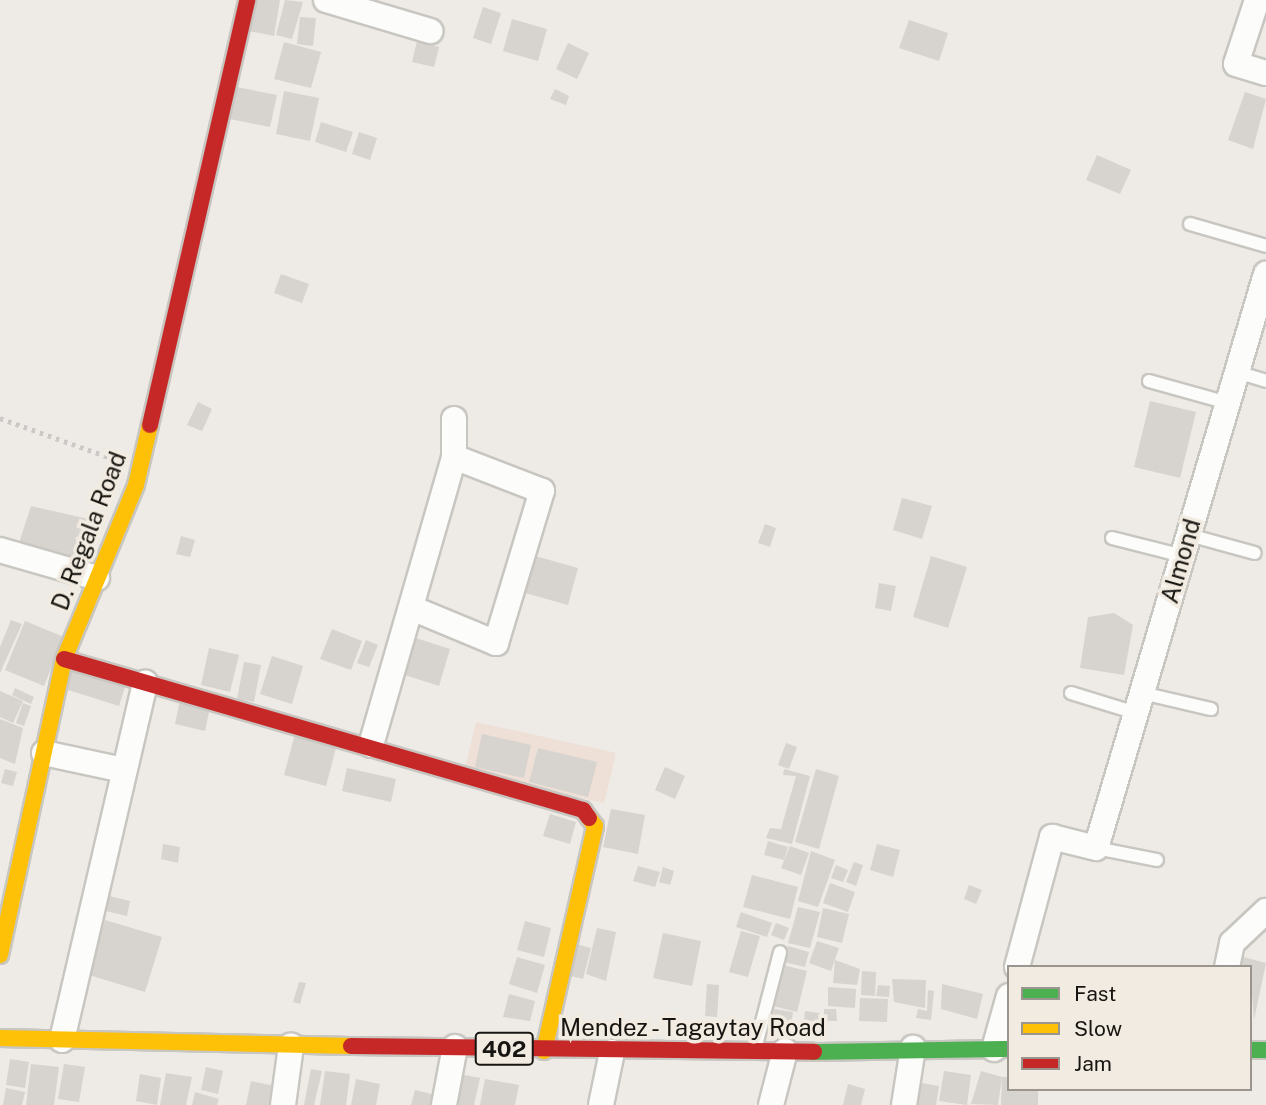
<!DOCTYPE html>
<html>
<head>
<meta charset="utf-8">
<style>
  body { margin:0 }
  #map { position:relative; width:1266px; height:1105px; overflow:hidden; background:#eeeae5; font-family:"Public Sans",sans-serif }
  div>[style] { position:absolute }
  .education>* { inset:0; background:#eedfd7 }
  .building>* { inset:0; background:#d7d3cf }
  .path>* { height:4.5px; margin-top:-2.25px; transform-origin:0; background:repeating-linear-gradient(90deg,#cbc9c8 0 3.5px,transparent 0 8.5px) }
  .roads { filter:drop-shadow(2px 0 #c8c6c1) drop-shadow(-2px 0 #c8c6c1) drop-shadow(0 2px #c8c6c1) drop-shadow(0 -2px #c8c6c1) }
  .lane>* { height:12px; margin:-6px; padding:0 6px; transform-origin:6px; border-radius:6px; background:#fcfcfb }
  .street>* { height:24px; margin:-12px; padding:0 12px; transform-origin:12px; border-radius:12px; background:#fcfcfb }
  .fast>* { height:16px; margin:-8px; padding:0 8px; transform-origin:8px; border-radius:8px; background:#4caf50 }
  .slow>* { height:16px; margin:-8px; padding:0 8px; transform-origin:8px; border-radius:8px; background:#ffc107 }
  .jam>* { height:16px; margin:-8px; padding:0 8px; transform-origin:8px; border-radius:8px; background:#c62828 }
  span { translate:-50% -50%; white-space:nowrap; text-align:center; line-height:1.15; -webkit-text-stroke:7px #f2ebe1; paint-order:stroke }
  .shield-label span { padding:2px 5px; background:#f2ebe1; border:2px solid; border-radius:5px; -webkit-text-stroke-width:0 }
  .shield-label { font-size:23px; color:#171511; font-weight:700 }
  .street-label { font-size:24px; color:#171511 }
  .legend { position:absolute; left:1007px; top:965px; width:245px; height:126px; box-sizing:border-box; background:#f2ebe1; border:2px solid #9a958e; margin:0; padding:9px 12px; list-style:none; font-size:21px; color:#171511 }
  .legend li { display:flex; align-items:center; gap:14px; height:35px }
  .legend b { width:35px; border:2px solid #9a958e }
</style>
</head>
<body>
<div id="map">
  <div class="education">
    <div style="clip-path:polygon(476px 722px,616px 753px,604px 803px,464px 772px)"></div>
  </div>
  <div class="building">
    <div style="clip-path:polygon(255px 0,280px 0,274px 36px,249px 31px)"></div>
    <div style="clip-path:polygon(285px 0,303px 2px,292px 39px,276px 35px)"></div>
    <div style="clip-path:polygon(483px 7px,501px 13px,491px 44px,473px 38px)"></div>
    <div style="clip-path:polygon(300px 17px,316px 18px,313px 46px,297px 44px)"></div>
    <div style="clip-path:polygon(512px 19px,547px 29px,538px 61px,503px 51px)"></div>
    <div style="clip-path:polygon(909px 20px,948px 33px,939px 61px,899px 48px)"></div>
    <div style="clip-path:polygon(417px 41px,439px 47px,434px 67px,412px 62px)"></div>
    <div style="clip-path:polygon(284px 42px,321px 52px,311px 88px,274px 79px)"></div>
    <div style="clip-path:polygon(568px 43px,589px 53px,577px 79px,556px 69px)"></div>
    <div style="clip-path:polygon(232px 86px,277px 95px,270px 127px,225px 118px)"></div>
    <div style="clip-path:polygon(555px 89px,569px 96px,566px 105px,550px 99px)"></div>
    <div style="clip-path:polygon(284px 91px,319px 98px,310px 141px,276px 134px)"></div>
    <div style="clip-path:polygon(1245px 92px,1266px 99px,1253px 149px,1228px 140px)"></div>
    <div style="clip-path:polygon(321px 122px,353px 132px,346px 152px,315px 142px)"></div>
    <div style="clip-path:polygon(359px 132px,377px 138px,370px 160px,352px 154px)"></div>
    <div style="clip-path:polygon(1097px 155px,1131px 170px,1120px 194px,1086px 180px)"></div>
    <div style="clip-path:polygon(281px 274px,309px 284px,302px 303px,274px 293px)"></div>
    <div style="clip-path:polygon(1150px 401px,1196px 412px,1180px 478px,1134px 467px)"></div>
    <div style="clip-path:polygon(198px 402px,212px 409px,202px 431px,187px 425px)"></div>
    <div style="clip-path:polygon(902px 498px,932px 506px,922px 539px,893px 530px)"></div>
    <div style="clip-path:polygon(31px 506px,97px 521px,85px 559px,18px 546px)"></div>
    <div style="clip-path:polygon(765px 524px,776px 528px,770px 547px,758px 543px)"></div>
    <div style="clip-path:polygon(181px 536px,195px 540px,190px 557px,176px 554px)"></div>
    <div style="clip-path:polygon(528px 554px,578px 568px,568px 605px,518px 591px)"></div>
    <div style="clip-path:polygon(931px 556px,967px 567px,948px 628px,913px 617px)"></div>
    <div style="clip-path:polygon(879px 583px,896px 586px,891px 611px,875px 608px)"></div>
    <div style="clip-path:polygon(1114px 613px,1133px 625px,1124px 675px,1080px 668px,1088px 617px)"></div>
    <div style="clip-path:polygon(11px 620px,22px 624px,0 673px,0 647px)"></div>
    <div style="clip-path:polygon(25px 621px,64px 637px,44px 686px,5px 670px)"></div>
    <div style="clip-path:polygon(332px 629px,362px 641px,351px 670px,320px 659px)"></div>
    <div style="clip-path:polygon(416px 638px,450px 649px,439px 686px,405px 675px)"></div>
    <div style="clip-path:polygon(366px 640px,378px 645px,369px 667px,357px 663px)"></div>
    <div style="clip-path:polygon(209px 648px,239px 655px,230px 692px,201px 685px)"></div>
    <div style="clip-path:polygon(272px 656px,303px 666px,292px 704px,260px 694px)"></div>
    <div style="clip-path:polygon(244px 662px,261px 665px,254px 702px,237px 699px)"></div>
    <div style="clip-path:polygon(69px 666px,126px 684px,119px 706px,62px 688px)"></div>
    <div style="clip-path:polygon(15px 688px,34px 697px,31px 704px,12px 695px)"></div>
    <div style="clip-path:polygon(0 691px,23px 701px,13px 723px,0 717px)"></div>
    <div style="clip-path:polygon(180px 700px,210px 707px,205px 731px,175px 724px)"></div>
    <div style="clip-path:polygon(23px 703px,31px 706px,24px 726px,16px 723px)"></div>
    <div style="clip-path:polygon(0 719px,23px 728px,15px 764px,0 758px)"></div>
    <div style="clip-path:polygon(295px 734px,337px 744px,326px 786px,284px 775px)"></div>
    <div style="clip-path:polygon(482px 734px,531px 745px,524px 778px,475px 767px)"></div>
    <div style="clip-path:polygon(786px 743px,797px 747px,789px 769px,778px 765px)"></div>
    <div style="clip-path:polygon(538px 748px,597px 762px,588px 797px,529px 782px)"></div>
    <div style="clip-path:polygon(665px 767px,685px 776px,675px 799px,655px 790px)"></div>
    <div style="clip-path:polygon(347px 768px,396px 779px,391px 802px,342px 791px)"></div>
    <div style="clip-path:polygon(5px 769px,17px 772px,13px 786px,1px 783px)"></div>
    <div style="clip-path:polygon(784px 769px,810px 776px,792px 844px,766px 838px,770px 828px,781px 829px,796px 776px,783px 775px)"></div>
    <div style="clip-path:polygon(816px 769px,839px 776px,819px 849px,795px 842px)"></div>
    <div style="clip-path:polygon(611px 809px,645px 815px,638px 854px,603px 847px)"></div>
    <div style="clip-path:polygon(550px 814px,576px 822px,570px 844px,543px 836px)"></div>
    <div style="clip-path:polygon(768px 841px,788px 847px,784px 860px,764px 855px)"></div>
    <div style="clip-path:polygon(163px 844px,180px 847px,178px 863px,161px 859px)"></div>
    <div style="clip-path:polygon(877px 844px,900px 850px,893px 877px,870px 870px)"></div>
    <div style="clip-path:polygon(790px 846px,809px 853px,801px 875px,781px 868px)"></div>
    <div style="clip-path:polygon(811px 851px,835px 860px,818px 907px,798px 901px)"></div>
    <div style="clip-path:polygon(854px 862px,863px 865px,856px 886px,846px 882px)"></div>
    <div style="clip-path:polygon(836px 865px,848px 870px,843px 882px,831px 878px)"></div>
    <div style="clip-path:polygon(638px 866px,660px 872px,655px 887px,633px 881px)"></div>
    <div style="clip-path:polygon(663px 867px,674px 871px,670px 885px,659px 882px)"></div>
    <div style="clip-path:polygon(752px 875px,798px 887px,790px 919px,743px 907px)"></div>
    <div style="clip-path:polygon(830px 883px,855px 892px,848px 912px,823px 903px)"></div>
    <div style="clip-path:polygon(969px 885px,982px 890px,976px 904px,964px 899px)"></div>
    <div style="clip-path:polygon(97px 893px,130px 901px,127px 916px,93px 908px)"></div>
    <div style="clip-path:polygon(798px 907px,820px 912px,810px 948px,788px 943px)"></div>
    <div style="clip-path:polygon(823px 908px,849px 914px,842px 943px,817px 937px)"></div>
    <div style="clip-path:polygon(741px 912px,772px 923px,767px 937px,736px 927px)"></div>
    <div style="clip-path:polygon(105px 920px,162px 937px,145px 992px,89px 975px)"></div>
    <div style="clip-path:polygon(525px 921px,551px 928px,544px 957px,517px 950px)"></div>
    <div style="clip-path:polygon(776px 923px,789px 928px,784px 940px,771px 935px)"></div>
    <div style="clip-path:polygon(597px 928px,616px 932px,606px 981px,586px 974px)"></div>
    <div style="clip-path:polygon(741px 931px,760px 936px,748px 977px,729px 972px)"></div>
    <div style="clip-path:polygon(663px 933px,701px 941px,692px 986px,653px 978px)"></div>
    <div style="clip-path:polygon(817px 941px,839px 948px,831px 971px,809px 963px)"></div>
    <div style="clip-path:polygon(572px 943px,591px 948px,583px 979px,563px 974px)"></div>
    <div style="clip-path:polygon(788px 946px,809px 952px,805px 967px,784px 962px)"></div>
    <div style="clip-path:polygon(1236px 955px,1266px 963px,1254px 1020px,1250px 967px,1233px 967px)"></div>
    <div style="clip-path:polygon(517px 957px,545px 965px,537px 993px,509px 984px)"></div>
    <div style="clip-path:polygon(835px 960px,860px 969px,857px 985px,833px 983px)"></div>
    <div style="clip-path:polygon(783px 965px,807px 971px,797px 1012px,773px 1006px)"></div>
    <div style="clip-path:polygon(862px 971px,876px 972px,875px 996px,861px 995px)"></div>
    <div style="clip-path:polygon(892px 979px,926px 980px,925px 1008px,894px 1002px)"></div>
    <div style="clip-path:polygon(299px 982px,306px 983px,300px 1004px,293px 1002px)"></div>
    <div style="clip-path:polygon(707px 984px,719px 985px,717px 1017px,705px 1016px)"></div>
    <div style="clip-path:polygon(942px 984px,983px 994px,977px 1019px,941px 1009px)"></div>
    <div style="clip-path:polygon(878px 985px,890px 986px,889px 997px,876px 996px)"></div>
    <div style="clip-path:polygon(828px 987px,856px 989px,855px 1008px,828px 1006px)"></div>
    <div style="clip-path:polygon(928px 990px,934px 991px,931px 1020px,916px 1018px,918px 1009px,927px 1011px)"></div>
    <div style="clip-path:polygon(509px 994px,535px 1001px,530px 1021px,503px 1017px)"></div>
    <div style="clip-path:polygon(860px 998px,888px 999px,887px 1022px,859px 1021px)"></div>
    <div style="clip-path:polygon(774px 1009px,793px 1012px,791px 1025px,772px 1022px)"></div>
    <div style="clip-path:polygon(824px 1009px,836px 1009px,837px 1021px,824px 1021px)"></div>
    <div style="clip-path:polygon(805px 1011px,820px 1013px,819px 1022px,804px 1020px)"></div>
    <div style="clip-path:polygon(10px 1059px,29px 1062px,25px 1088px,6px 1085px)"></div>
    <div style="clip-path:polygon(31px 1064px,59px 1067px,54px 1105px,26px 1105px)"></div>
    <div style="clip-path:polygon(64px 1064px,85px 1067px,79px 1102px,58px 1099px)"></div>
    <div style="clip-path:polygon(206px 1067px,223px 1071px,218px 1094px,201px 1090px)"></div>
    <div style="clip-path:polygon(311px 1069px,322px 1071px,314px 1105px,304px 1105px)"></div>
    <div style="clip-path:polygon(325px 1071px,350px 1074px,346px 1105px,320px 1105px)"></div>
    <div style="clip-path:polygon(944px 1071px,971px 1075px,967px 1105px,939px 1101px)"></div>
    <div style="clip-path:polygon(981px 1071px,1002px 1077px,998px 1105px,971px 1104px)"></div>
    <div style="clip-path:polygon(166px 1073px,192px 1077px,186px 1105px,160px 1105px)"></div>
    <div style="clip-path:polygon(455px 1073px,480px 1078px,474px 1105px,449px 1105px)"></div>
    <div style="clip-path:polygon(140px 1074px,161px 1078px,157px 1105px,136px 1101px)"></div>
    <div style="clip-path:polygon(1002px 1077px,1009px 1077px,1009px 1089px,1038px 1089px,1038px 1105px,1001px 1105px)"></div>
    <div style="clip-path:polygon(356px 1079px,380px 1084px,376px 1105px,351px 1105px)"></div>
    <div style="clip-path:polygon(485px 1079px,519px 1085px,515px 1105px,480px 1105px)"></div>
    <div style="clip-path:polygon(251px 1081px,275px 1086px,271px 1105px,246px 1105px)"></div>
    <div style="clip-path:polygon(910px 1081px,939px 1086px,936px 1105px,905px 1105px)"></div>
    <div style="clip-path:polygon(848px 1084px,865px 1089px,861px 1105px,843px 1105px)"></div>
    <div style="clip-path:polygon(6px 1088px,25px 1092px,22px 1105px,3px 1105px)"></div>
    <div style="clip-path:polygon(415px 1090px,439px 1096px,436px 1105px,411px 1105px)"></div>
    <div style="clip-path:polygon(195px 1092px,219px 1099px,217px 1105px,192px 1105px)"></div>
  </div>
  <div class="path">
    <div style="left:0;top:418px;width:121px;rotate:19.8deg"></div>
  </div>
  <div class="roads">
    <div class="lane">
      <div style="left:1190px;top:224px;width:79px;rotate:16.1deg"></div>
      <div style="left:1237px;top:372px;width:30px;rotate:17deg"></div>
      <div style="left:1149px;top:381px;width:82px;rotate:15.6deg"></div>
      <div style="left:1189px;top:535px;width:68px;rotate:15.3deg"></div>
      <div style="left:1112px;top:538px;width:73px;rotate:14.2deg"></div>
      <div style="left:1071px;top:693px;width:68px;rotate:17.1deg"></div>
      <div style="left:1142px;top:693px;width:71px;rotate:13.1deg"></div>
      <div style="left:1096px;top:848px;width:62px;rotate:11.1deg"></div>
      <div style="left:755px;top:1049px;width:100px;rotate:-75.5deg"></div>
    </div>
    <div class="street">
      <div style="left:326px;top:0;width:109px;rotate:16.6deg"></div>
      <div style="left:1257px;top:0;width:67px;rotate:108.2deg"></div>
      <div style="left:1236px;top:64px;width:31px;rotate:17deg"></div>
      <div style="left:0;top:550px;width:101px;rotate:16.1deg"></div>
      <div style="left:414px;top:609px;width:89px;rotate:22.5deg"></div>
      <div style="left:496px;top:643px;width:159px;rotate:-73.2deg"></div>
      <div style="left:542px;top:491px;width:94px;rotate:-158.9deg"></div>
      <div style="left:371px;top:745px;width:300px;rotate:-73.9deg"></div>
      <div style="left:454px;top:457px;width:38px;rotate:-90deg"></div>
      <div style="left:44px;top:753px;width:81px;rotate:12.1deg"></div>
      <div style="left:1017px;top:967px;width:135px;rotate:-74.9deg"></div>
      <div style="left:1052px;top:837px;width:45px;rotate:14deg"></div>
      <div style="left:1096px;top:848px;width:599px;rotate:-73.5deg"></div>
      <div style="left:1227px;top:967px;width:25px;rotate:-78deg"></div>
      <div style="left:1232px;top:943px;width:47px;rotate:-43.3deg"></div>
      <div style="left:62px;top:1040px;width:367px;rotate:-76.9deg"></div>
      <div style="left:994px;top:1049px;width:55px;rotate:-74.2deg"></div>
      <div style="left:283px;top:1105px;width:60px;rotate:-82.3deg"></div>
      <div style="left:444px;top:1105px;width:59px;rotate:-79.3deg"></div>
      <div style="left:601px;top:1105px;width:54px;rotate:-78.3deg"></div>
      <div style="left:771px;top:1105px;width:56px;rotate:-75.5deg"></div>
      <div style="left:904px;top:1105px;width:58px;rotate:-81deg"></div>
    </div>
    <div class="fast">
      <div style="left:1250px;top:1050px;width:16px"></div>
      <div style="left:814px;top:1052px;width:195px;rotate:-0.9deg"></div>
    </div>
    <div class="slow">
      <div style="left:0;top:955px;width:303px;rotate:-77.8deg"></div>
      <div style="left:64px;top:659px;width:188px;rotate:-67.5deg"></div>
      <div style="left:136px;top:485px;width:62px;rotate:-76.9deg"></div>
      <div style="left:0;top:1038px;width:351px;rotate:1.3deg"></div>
      <div style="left:544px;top:1051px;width:231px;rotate:-77.2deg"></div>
      <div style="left:595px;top:826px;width:10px;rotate:-127deg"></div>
    </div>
    <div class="jam">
      <div style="left:150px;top:425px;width:436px;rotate:-77.1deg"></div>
      <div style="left:64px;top:659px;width:541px;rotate:16.22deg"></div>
      <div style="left:583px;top:810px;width:10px;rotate:53deg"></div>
      <div style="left:351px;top:1046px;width:463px;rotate:0.7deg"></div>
    </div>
  </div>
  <div class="shield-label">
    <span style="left:504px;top:1049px">402</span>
  </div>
  <div class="street-label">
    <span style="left:89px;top:531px;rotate:-69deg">D. Regala Road</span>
    <span style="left:1181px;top:561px;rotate:-74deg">Almond</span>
    <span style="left:693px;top:1028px">Mendez - Tagaytay Road</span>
  </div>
  <ul class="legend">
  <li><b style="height:9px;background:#4caf50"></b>Fast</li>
  <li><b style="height:9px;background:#ffc107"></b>Slow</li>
  <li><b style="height:9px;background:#c62828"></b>Jam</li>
  </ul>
</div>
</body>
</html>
